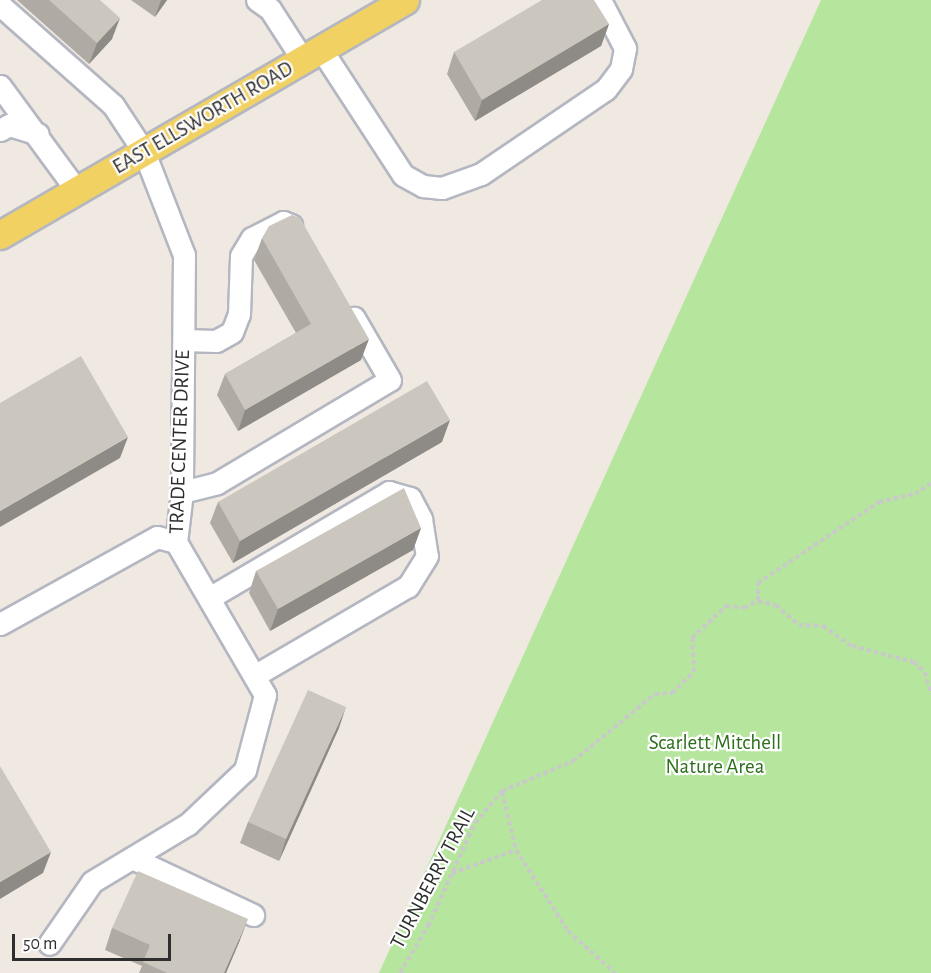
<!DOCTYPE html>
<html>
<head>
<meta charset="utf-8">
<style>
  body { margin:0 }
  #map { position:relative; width:931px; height:973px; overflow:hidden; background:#efe9e1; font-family:"Alegreya Sans",sans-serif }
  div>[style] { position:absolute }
  .green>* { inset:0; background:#b6e59e }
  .path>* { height:4px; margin-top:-2px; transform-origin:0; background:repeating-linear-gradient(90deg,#c9c9c9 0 4.5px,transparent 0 7.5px) }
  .roads { filter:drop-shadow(2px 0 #b4b7c1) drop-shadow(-2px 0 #b4b7c1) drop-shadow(0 2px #b4b7c1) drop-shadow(0 -2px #b4b7c1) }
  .minor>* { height:21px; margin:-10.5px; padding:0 10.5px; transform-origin:10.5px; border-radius:10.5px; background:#fff }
  .major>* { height:27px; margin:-13.5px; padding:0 13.5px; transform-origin:13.5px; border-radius:13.5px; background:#f2d163 }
  .wall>* { inset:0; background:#afaba4 }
  .shaded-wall>* { inset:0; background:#8e8b86 }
  .building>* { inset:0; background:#cbc7bf }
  span { translate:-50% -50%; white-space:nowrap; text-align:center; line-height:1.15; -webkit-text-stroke:4.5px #fff; paint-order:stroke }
  .street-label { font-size:21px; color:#2e2e2e }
  .park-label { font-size:21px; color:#2c6e1b }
  .scale { position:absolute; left:12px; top:934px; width:159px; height:27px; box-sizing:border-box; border:3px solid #2e2e2e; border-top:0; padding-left:8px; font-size:18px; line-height:21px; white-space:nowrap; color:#2e2e2e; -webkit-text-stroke:4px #fff; paint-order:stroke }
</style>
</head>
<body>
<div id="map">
  <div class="green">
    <div style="clip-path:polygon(821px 0,931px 0,931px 973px,379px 973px)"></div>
  </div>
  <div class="path">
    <div style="left:758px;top:601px;width:18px;rotate:13deg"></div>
    <div style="left:776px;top:605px;width:30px;rotate:41deg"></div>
    <div style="left:799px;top:625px;width:24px;rotate:2deg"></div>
    <div style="left:823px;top:626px;width:35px;rotate:35deg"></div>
    <div style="left:852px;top:646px;width:64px;rotate:14.5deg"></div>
    <div style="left:914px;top:662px;width:15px;rotate:42deg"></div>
    <div style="left:925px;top:672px;width:23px;rotate:75deg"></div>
    <div style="left:502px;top:792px;width:60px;rotate:76.4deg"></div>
    <div style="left:516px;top:850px;width:96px;rotate:57.3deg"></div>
    <div style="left:568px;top:931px;width:63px;rotate:41.8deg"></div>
    <div style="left:452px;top:873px;width:68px;rotate:-19.8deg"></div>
    <div style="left:400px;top:973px;width:55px;rotate:-59.2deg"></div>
    <div style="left:428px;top:926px;width:113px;rotate:-65.5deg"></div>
    <div style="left:475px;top:823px;width:42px;rotate:-49.8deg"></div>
    <div style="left:502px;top:791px;width:77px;rotate:-22.9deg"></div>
    <div style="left:573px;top:761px;width:106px;rotate:-39.3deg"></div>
    <div style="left:655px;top:694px;width:17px;rotate:-3deg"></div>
    <div style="left:672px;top:693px;width:30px;rotate:-44deg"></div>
    <div style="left:694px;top:672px;width:34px;rotate:-93deg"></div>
    <div style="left:692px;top:638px;width:47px;rotate:-43.3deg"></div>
    <div style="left:726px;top:606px;width:18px;rotate:6deg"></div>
    <div style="left:744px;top:608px;width:16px;rotate:-27deg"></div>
    <div style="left:758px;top:601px;width:18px;rotate:-90deg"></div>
    <div style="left:758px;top:583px;width:146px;rotate:-33.8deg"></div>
    <div style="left:879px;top:502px;width:37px;rotate:-13deg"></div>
    <div style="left:915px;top:494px;width:19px;rotate:-35deg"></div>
  </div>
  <div class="roads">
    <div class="minor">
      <div style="left:257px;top:0;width:16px;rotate:35deg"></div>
      <div style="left:270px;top:9px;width:61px;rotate:57.1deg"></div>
      <div style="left:0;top:5px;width:151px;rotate:41.5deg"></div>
      <div style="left:113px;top:105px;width:56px;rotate:56.6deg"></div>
      <div style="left:144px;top:152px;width:110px;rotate:68.8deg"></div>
      <div style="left:184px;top:255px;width:237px;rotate:90.5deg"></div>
      <div style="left:182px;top:492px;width:50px;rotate:96.8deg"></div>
      <div style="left:176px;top:542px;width:177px;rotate:59.8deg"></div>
      <div style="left:265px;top:695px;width:78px;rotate:104.9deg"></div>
      <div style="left:245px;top:770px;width:79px;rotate:136.5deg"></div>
      <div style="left:188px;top:824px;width:112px;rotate:148.9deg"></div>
      <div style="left:92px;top:882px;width:75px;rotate:124.7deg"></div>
      <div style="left:321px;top:49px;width:150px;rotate:56.9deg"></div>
      <div style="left:403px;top:175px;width:23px;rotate:29deg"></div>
      <div style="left:423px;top:186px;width:19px;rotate:6deg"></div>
      <div style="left:442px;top:188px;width:41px;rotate:-19.7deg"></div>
      <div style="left:481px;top:174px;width:151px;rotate:-34.2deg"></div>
      <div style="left:606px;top:89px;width:25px;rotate:-53deg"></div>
      <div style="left:621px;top:69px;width:21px;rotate:-79deg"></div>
      <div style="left:625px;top:48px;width:54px;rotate:-117.5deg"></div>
      <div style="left:0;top:86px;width:130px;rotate:53.7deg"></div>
      <div style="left:0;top:130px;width:10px;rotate:-29deg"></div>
      <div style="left:9px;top:125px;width:30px;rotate:17deg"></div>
      <div style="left:184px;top:340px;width:32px;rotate:2deg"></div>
      <div style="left:216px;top:341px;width:18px;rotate:-29deg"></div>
      <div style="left:232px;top:332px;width:19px;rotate:-69deg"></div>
      <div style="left:239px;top:314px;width:58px;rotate:-88deg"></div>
      <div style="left:241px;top:256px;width:21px;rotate:-59deg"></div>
      <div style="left:252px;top:238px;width:35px;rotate:-27deg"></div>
      <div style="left:283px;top:222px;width:9px;rotate:21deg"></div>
      <div style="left:182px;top:492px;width:36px;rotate:-14deg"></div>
      <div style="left:217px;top:483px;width:201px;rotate:-30.8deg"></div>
      <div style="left:390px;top:380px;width:72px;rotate:-120.1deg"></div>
      <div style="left:209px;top:598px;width:209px;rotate:-30.5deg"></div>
      <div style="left:389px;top:492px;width:22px;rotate:16deg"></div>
      <div style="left:410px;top:498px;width:24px;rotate:62deg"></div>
      <div style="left:421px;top:519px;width:37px;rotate:81deg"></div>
      <div style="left:427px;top:556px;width:36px;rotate:122deg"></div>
      <div style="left:408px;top:586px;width:178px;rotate:149.7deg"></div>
      <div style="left:0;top:624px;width:179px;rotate:-29deg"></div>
      <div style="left:157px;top:537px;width:20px;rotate:15deg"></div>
      <div style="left:132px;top:858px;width:134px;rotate:25.2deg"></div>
    </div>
    <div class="major">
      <div style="left:0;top:235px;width:468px;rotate:-30.1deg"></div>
    </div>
  </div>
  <div class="wall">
    <div style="clip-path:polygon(17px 0,100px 0,112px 39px,89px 64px)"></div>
    <div style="clip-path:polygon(131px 0,167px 0,155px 17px)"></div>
    <div style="clip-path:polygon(609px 24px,601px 46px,475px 121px,447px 74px,454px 52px)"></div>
    <div style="clip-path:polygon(262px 238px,361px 360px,238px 431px,217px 395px,225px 374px,296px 333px,254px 260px)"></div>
    <div style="clip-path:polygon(442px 442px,233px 563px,210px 523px,218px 502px)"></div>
    <div style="clip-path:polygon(421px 528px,413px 550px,270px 631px,249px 593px,256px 571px)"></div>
    <div style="clip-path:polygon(339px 728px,279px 861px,240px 843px,248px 822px)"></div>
    <div style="clip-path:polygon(112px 928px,240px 940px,226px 973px,139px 973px,142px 966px,105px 950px)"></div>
  </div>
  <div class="shaded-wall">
    <div style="clip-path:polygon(161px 0,167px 0,155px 17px)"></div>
    <div style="clip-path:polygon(120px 18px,112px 39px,89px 64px,97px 43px)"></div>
    <div style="clip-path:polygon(609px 24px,601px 46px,475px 121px,482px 100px)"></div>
    <div style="clip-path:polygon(369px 339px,361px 360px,238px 431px,245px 410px)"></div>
    <div style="clip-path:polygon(450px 420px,442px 442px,233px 563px,240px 541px)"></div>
    <div style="clip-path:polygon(128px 437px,120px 458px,0 527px,0 511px)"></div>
    <div style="clip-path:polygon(421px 528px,413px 550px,270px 631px,278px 609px)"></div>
    <div style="clip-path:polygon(346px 707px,339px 728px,279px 861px,286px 839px)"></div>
    <div style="clip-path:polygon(51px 852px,43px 873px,0 899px,0 882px)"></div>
    <div style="clip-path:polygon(248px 919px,240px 940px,226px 973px,224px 973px)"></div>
  </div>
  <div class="building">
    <div style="clip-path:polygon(49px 0,100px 0,120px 18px,97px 43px)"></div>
    <div style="clip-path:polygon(542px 0,594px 0,609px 24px,482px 100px,454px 52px)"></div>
    <div style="clip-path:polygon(292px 215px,300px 218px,369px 339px,245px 410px,225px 374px,311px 324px,262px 238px,269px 226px)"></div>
    <div style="clip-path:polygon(81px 356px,128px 437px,0 511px,0 403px)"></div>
    <div style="clip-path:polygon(427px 381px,450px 420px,240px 541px,218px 502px)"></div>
    <div style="clip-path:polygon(404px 488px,421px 528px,278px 609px,256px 571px)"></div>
    <div style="clip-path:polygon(308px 690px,346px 707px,286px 839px,248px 822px)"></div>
    <div style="clip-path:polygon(0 766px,51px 852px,0 882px)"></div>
    <div style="clip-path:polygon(138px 871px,248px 919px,224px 973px,167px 973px,143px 962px,150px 945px,112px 928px)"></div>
  </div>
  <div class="street-label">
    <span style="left:203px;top:118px;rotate:-30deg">EAST ELLSWORTH ROAD</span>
    <span style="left:180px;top:442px;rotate:-88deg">TRADE CENTER DRIVE</span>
    <span style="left:433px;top:878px;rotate:-62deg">TURNBERRY TRAIL</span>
  </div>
  <div class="park-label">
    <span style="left:715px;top:755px">Scarlett Mitchell<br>Nature Area</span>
  </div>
  <div class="scale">50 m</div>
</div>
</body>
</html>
